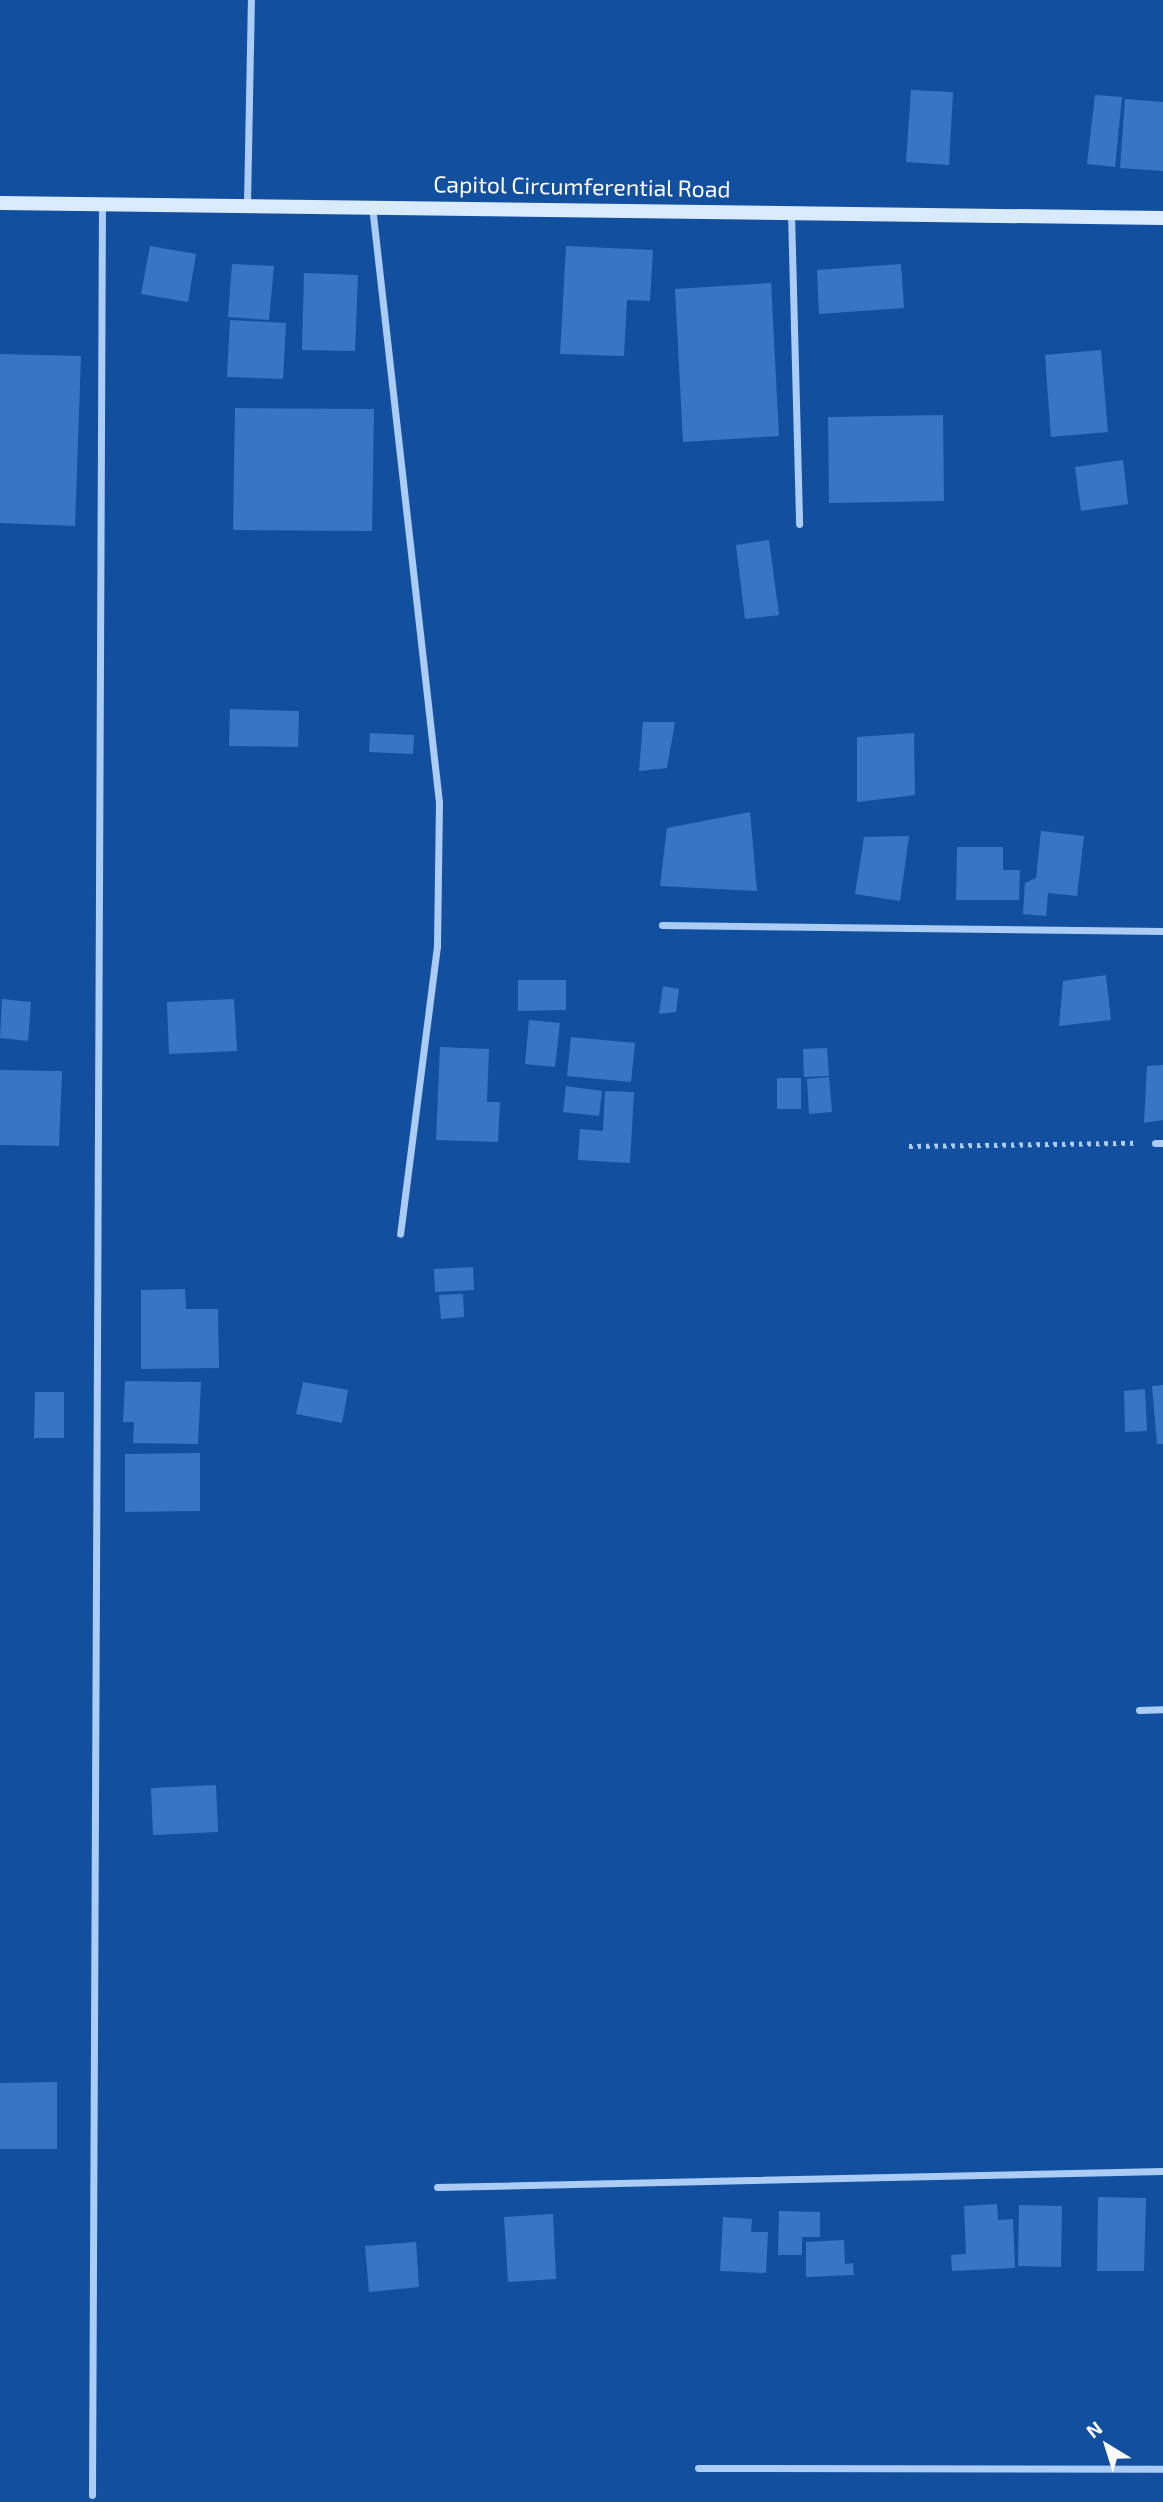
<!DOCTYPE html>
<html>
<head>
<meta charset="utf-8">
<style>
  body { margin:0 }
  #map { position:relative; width:1163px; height:2502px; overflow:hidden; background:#12509f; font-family:"Exo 2",sans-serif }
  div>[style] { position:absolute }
  .building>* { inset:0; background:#3676c4 }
  .path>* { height:4.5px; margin-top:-2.25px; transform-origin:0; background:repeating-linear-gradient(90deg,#aaccf5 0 3.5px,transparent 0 8.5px) }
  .street>* { height:7px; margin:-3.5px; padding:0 3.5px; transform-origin:3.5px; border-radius:3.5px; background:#aaccf5 }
  .secondary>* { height:14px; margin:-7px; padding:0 7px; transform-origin:7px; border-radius:7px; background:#daeafd }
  span { translate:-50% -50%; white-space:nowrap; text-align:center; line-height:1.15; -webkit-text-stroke:5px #12509f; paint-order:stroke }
  .street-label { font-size:23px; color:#fff }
  .north { position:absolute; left:1072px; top:2411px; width:70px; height:70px; -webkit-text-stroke:5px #12509f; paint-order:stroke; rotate:322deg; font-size:19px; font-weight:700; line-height:28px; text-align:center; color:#fff }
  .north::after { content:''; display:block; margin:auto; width:24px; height:32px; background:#fff; clip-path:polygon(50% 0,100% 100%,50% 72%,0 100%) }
</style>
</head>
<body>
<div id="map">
  <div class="building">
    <div style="clip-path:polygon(911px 90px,953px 92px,949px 165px,906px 162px)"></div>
    <div style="clip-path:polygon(1095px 95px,1122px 97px,1115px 167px,1087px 164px)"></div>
    <div style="clip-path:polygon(1125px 99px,1163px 102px,1163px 171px,1120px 168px)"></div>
    <div style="clip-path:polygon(150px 246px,196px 254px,188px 302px,141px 294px)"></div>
    <div style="clip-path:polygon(566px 246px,653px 250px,650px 301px,627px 300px,624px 356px,560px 354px)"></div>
    <div style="clip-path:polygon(232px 264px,274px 266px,269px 320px,228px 317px)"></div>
    <div style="clip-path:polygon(901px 264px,904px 308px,819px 314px,817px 270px)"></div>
    <div style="clip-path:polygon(304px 273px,358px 275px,355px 351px,302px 350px)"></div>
    <div style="clip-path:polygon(771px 283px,779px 436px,683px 442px,675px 289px)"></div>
    <div style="clip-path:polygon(230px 320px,286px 323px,283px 379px,227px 377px)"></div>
    <div style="clip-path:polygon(1101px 350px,1108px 432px,1051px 437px,1045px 355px)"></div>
    <div style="clip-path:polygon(0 354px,81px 356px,75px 526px,0 523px)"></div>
    <div style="clip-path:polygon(235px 408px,374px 409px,372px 531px,233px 530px)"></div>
    <div style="clip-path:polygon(943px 415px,944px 501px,829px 503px,828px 417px)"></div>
    <div style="clip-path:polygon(1123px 460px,1128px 504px,1081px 511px,1075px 467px)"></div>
    <div style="clip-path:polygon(769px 540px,779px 615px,745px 619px,736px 545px)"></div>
    <div style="clip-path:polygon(230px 709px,299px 711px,298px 747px,229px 746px)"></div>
    <div style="clip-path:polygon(643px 722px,675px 722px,667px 768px,639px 771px)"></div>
    <div style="clip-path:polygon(370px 733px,414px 735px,413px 754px,369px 752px)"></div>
    <div style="clip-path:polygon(914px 733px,915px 795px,857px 802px,857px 737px)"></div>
    <div style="clip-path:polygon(750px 812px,757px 891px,660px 886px,667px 828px)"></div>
    <div style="clip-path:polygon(1041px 831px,1084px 836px,1077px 896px,1048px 893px,1046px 916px,1023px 914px,1025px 883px,1036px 878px)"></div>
    <div style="clip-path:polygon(909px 836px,900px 901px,855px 894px,864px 837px)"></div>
    <div style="clip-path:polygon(957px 847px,1003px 847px,1003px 870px,1020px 870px,1019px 900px,956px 900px)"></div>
    <div style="clip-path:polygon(1106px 975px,1111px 1020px,1059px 1026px,1063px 981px)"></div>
    <div style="clip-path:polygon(518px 980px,566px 980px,566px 1010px,518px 1011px)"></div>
    <div style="clip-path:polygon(663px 986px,679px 989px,676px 1012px,659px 1014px)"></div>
    <div style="clip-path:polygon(2px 999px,31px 1002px,28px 1041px,0 1038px)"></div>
    <div style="clip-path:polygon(234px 999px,237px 1051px,169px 1054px,167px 1002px)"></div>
    <div style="clip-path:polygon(529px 1020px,560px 1023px,555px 1067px,525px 1064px)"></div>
    <div style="clip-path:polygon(571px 1037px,635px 1043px,631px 1082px,567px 1076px)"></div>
    <div style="clip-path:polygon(440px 1047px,489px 1049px,487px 1102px,500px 1102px,498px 1142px,436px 1140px)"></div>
    <div style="clip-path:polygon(827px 1048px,829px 1076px,804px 1077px,803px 1049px)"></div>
    <div style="clip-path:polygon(1163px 1065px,1163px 1120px,1144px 1123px,1147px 1066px)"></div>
    <div style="clip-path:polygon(0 1070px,62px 1071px,59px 1146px,0 1145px)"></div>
    <div style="clip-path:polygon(829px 1077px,832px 1112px,809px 1114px,807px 1079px)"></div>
    <div style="clip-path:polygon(777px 1078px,801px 1078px,801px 1109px,777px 1109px)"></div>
    <div style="clip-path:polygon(566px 1086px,602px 1091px,599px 1116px,563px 1112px)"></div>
    <div style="clip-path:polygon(605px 1091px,634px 1092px,630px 1163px,578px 1160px,580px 1129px,603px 1131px)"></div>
    <div style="clip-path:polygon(473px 1267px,474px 1290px,435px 1292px,434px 1269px)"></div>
    <div style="clip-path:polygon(185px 1289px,186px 1309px,218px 1309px,219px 1368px,141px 1369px,141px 1290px)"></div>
    <div style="clip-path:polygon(463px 1294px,464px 1317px,441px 1319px,439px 1295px)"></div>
    <div style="clip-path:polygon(125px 1381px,201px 1382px,198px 1444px,133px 1443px,134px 1422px,123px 1422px)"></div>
    <div style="clip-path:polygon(303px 1382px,348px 1390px,342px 1423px,296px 1414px)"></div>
    <div style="clip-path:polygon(1163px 1385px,1163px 1444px,1157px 1444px,1152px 1386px)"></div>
    <div style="clip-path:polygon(1145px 1389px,1147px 1431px,1125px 1432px,1124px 1391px)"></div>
    <div style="clip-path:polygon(35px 1392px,64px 1392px,64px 1438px,34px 1438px)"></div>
    <div style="clip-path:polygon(200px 1453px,200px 1511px,125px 1512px,125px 1454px)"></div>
    <div style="clip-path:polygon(216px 1785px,218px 1832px,153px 1835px,151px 1788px)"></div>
    <div style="clip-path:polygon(57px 2082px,57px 2149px,0 2149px,0 2083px)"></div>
    <div style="clip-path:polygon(1098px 2197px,1146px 2198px,1144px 2271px,1097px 2271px)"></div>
    <div style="clip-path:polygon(997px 2204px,998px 2220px,1013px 2219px,1015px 2268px,952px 2271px,951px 2255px,966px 2254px,964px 2206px)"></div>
    <div style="clip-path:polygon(1019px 2205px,1062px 2206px,1061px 2267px,1018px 2266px)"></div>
    <div style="clip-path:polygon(779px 2211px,820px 2212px,820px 2237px,802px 2237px,802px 2255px,778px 2255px)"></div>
    <div style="clip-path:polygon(553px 2214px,556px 2279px,508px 2282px,504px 2217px)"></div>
    <div style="clip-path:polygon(723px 2217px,752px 2219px,751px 2232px,768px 2232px,766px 2273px,720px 2271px)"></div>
    <div style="clip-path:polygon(844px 2240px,845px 2264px,853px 2263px,854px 2275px,806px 2277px,806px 2242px)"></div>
    <div style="clip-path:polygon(416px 2242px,419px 2287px,369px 2292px,365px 2246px)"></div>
  </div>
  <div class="path">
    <div style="left:909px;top:1146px;width:227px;rotate:-0.8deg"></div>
  </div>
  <div class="street">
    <div style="left:247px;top:204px;width:204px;rotate:-88.9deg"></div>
    <div style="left:372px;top:206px;width:600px;rotate:83.59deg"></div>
    <div style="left:439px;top:802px;width:144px;rotate:90.8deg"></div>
    <div style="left:437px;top:946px;width:290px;rotate:97.3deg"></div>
    <div style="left:791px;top:213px;width:311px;rotate:88.5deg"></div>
    <div style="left:662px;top:925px;width:501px;rotate:0.69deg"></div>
    <div style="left:1155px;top:1143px;width:8px"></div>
    <div style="left:1139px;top:1710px;width:24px;rotate:-2deg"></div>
    <div style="left:437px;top:2187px;width:726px;rotate:-1.26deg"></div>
    <div style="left:698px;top:2468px;width:465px;rotate:0.1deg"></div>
    <div style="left:92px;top:2495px;width:2292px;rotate:-89.75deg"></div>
  </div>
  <div class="secondary">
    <div style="left:0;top:203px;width:1163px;rotate:0.74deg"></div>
  </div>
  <div class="street-label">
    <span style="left:582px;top:186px;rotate:1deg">Capitol Circumferential Road</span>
  </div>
  <div class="north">N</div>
</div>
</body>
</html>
